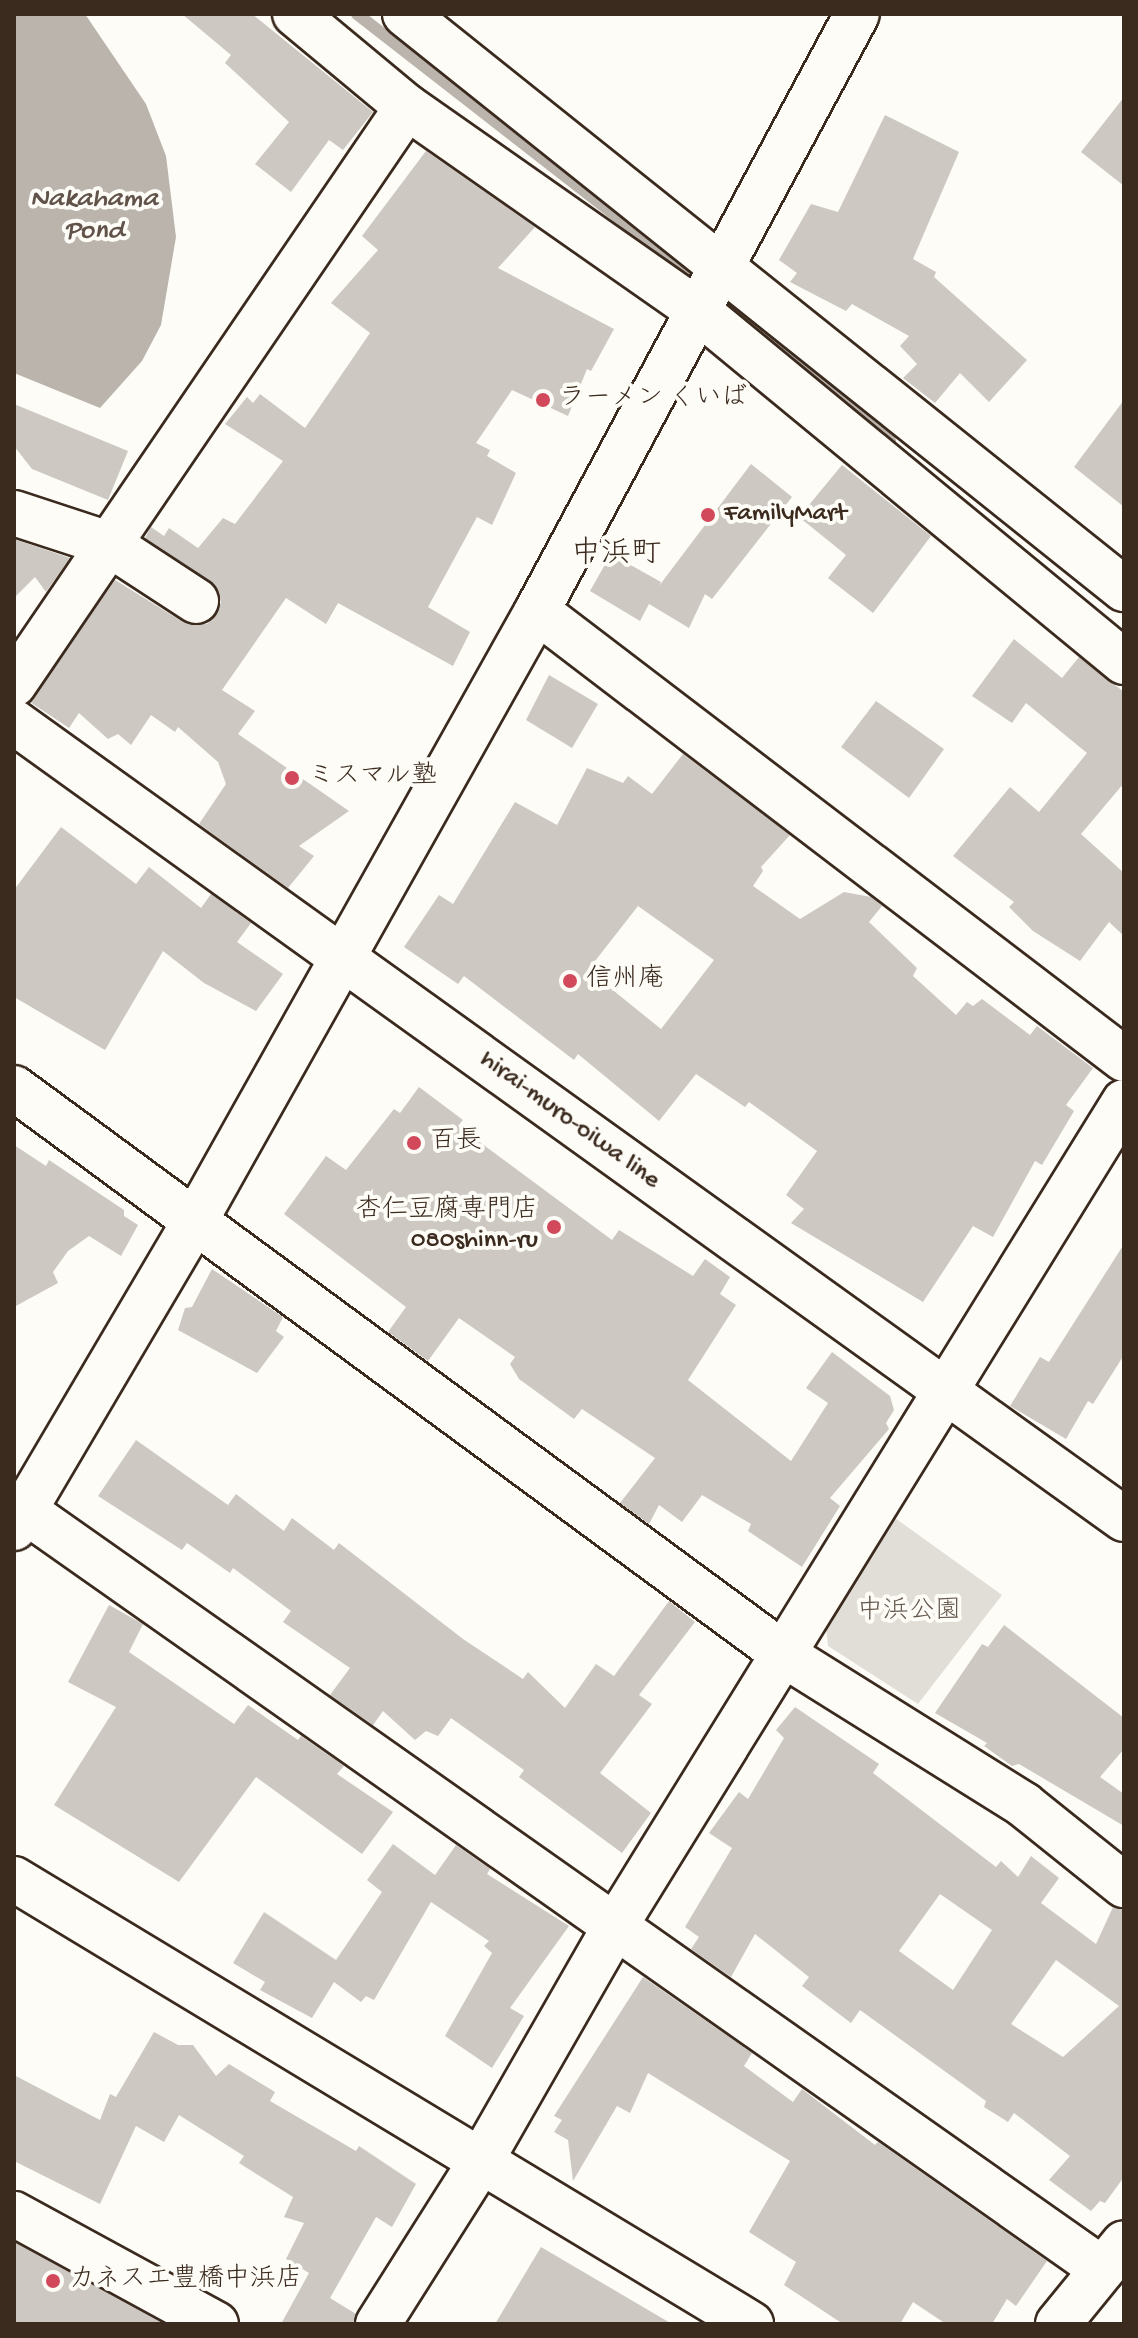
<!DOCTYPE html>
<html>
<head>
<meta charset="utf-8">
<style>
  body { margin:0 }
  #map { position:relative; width:1138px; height:2338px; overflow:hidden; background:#fdfcf7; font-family:"Gochi Hand","Klee One",sans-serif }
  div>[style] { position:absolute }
  .green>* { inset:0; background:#e1ded7 }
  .water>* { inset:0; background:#bbb4ad }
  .stream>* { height:12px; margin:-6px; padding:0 6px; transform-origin:6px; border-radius:6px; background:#bbb4ad }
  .building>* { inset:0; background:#cdc8c2 }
  .roads { filter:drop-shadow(2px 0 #3b2a1e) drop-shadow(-2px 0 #3b2a1e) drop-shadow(0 2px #3b2a1e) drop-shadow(0 -2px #3b2a1e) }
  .minor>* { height:44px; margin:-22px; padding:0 22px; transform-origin:22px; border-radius:22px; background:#fdfcf7 }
  .major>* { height:44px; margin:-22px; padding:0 22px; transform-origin:22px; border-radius:22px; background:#fdfcf7 }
  .dots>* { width:22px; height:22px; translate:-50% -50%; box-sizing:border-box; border:4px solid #fdfcf7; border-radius:50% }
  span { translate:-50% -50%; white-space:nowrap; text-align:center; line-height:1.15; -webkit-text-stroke:8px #fdfcf7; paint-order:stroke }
  .poi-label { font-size:26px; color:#3b2a1e }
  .left { translate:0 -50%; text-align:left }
  .right { translate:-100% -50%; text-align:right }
  .street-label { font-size:26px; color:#3b2a1e }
  .park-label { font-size:26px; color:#64574c }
  .water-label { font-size:28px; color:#615349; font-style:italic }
  .quarter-label { font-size:30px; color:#3b2a1e }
  .frame { position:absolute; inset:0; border:16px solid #3b2a1e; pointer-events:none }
</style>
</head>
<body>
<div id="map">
  <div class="green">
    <div style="clip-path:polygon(895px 1518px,1002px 1595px,918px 1704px,828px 1646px,826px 1627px)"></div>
  </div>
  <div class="water">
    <div style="clip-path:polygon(14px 14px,85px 14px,146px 104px,166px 156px,176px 237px,161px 325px,142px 361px,100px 408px,14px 373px)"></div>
  </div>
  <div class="stream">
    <div style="left:357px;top:14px;width:495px;rotate:37.9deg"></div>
    <div style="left:748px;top:318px;width:188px;rotate:40.9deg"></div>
  </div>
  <div class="building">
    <div style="clip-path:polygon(182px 14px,252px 14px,373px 112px,343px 150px,329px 140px,291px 192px,255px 164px,289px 122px,225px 63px,231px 55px)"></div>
    <div style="clip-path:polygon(1124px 97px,1124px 186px,1081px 152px)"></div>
    <div style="clip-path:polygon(885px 115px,959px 152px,913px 259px,936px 272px,934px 277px,1027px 360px,989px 402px,960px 373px,935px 403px,903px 378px,917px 364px,900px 346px,909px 336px,852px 304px,846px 311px,790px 282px,797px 273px,779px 260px,811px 204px,838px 212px)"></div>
    <div style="clip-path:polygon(426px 151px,535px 227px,498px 268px,614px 329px,591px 371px,587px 369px,568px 416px,512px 390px,476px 443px,490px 450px,487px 456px,516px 473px,492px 525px,477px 517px,428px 607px,470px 632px,453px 666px,338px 603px,326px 624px,286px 598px,222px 690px,255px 711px,238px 734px,349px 811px,299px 846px,314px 856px,288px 888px,199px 824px,226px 784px,218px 762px,178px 727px,175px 732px,151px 715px,131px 745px,118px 734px,108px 739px,79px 713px,69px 728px,30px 702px,115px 580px,183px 622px,207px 624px,216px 615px,221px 602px,210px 581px,145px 538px,151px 527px,164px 536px,169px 528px,198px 548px,223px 518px,235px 524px,283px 461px,225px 424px,247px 397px,253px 403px,260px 394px,305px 428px,370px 333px,331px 303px,378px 250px,362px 236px)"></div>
    <div style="clip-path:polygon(1124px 400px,1124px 507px,1074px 467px)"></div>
    <div style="clip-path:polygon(14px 404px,128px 451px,108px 500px,32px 469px,14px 446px)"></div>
    <div style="clip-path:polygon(751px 464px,792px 497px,712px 599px,705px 594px,689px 628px,649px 604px,640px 621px,590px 591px,611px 554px,661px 582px,659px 586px)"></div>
    <div style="clip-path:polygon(842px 465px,931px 536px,873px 613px,828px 578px,846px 555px,799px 517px)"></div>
    <div style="clip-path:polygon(14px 539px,70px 558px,46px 592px,35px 577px,14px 598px)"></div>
    <div style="clip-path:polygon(1014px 639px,1062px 678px,1079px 657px,1124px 692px,1124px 783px,1081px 834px,1124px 873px,1124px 936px,1109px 922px,1080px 961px,1033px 931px,1009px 907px,1014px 902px,953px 856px,1010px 787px,1039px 812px,1087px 753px,1026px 703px,1012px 723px,972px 696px)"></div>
    <div style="clip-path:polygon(549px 675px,598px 704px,572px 748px,526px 720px)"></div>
    <div style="clip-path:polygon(876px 701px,944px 749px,909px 798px,841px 747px)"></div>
    <div style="clip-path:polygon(evenodd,683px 754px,790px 835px,761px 867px,763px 871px,753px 886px,800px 919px,844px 892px,871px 897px,882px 906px,869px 922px,917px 968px,913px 976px,956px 1015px,967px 1002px,973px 1006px,982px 999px,1030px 1035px,1037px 1026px,1093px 1068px,1066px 1105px,1074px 1111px,1042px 1165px,1035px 1161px,993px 1237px,973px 1226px,923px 1302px,791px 1223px,804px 1209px,786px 1195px,817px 1151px,749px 1102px,745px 1107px,696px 1074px,659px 1121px,578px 1054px,574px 1060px,464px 976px,458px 984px,404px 947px,439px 895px,453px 904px,515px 802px,557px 825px,587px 768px,623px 783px,628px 776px,652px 794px,683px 754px,638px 906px,714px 960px,661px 1029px,588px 970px,638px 906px)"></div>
    <div style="clip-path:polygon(61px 827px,136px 884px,149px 867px,201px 908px,211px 894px,251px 923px,237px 942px,283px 974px,256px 1011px,204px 983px,163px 951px,105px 1050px,14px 997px,14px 890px)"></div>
    <div style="clip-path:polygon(419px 1087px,463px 1120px,458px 1126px,612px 1240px,619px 1230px,693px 1276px,705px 1259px,730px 1277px,720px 1294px,736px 1305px,688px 1380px,791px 1461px,828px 1403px,806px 1388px,832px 1352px,890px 1396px,894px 1410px,886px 1423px,889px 1429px,830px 1498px,840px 1506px,802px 1567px,748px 1531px,751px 1524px,702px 1495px,682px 1522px,659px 1505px,649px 1524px,620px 1503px,655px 1458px,582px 1409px,574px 1419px,519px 1379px,510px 1364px,515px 1357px,459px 1318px,428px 1361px,388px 1332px,406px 1307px,284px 1214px,326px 1156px,346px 1170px,394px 1109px,400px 1113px)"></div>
    <div style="clip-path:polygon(14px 1145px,46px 1166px,49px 1160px,124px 1210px,124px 1216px,138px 1225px,121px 1256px,89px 1236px,68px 1251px,53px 1272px,58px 1283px,14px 1307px)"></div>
    <div style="clip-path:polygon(1124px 1244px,1124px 1355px,1093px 1404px,1088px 1401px,1066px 1439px,1010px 1406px,1040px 1357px,1049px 1362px)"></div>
    <div style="clip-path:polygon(212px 1269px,283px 1317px,276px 1331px,284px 1337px,257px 1373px,178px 1330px,185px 1308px,192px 1307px)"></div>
    <div style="clip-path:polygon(136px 1440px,228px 1505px,236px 1494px,284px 1531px,292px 1518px,334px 1550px,339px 1543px,463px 1639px,523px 1679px,528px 1672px,565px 1708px,596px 1664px,614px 1676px,669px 1601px,695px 1622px,639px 1695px,652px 1704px,600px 1773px,651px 1813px,622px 1853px,519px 1777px,524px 1770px,451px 1718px,438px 1736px,426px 1731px,415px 1740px,383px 1711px,373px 1725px,330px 1695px,350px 1668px,283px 1622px,291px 1611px,233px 1568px,230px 1573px,187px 1543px,182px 1550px,98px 1496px)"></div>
    <div style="clip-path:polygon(109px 1605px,143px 1624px,129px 1652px,234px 1724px,248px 1705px,298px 1740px,301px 1736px,344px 1766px,337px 1774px,393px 1812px,362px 1854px,256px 1777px,179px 1882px,54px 1805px,116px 1707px,68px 1682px)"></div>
    <div style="clip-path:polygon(1004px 1625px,1124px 1718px,1124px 1749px,1100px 1777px,1124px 1794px,1124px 1826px,1019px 1764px,1012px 1766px,984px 1746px,987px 1743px,935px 1713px,982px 1644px,988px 1647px)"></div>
    <div style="clip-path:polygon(evenodd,795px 1707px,879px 1764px,873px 1773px,996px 1867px,1001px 1861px,1018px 1877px,1031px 1856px,1059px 1878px,1041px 1903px,1096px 1944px,1113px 1907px,1124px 1909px,1124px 2177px,1105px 2203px,1100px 2201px,1091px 2211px,1049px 2180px,1070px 2156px,1014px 2113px,1008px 2122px,984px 2107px,986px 2101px,860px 2010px,851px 2023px,802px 1986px,809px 1977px,755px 1934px,731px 1977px,691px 1949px,699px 1937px,685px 1927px,732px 1848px,709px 1833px,739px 1792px,748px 1799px,784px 1738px,776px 1730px,795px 1707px,940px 1894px,992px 1930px,953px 1990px,899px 1951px,940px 1894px,795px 1707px,1056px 1960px,1119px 2006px,1063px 2057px,1011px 2024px,1056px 1960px)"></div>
    <div style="clip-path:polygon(393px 1844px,435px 1875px,456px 1845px,490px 1869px,487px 1874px,569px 1926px,510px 2008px,524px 2016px,492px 2068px,445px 2036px,492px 1953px,484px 1946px,489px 1941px,431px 1902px,374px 2000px,366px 1996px,361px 2002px,334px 1982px,312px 2018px,260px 1990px,265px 1982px,233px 1963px,264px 1912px,336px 1960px,382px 1892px,367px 1880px)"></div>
    <div style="clip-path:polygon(643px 1977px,752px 2053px,744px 2066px,793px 2102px,802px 2089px,875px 2145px,878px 2142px,1047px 2261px,1016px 2306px,1007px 2299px,992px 2324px,946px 2324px,913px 2302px,900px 2324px,843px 2324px,784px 2285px,796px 2262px,749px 2232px,790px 2161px,648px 2073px,630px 2113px,617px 2106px,573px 2181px,568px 2140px,554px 2132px,562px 2120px,554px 2116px)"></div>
    <div style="clip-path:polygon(154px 2032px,178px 2045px,193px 2045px,216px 2076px,229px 2064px,275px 2092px,270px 2101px,356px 2151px,359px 2146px,416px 2184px,392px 2227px,376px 2217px,330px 2298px,356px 2314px,353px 2324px,281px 2324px,309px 2273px,286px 2259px,304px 2223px,284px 2217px,293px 2197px,239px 2163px,244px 2156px,179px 2115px,164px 2142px,136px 2126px,100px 2204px,14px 2161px,14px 2075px,100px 2120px,110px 2094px,116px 2097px)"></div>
    <div style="clip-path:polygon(14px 2242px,164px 2324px,14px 2324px)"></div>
    <div style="clip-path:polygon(541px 2247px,672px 2324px,495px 2324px)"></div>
  </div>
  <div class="roads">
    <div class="minor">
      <div style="left:295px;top:14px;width:146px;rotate:39.7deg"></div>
      <div style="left:407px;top:107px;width:355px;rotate:35deg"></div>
      <div style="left:698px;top:311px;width:552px;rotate:39.49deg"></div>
      <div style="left:405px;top:14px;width:921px;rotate:38.65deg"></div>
      <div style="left:14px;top:513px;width:100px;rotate:18.1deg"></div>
      <div style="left:109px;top:544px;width:104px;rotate:33.2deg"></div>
      <div style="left:537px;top:611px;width:738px;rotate:37.35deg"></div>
      <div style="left:14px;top:684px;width:698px;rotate:-55.74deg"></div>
      <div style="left:14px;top:1088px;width:958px;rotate:36.34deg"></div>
      <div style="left:786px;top:1656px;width:281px;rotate:32deg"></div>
      <div style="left:1024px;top:1805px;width:128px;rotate:38.7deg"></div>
      <div style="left:14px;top:1503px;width:1331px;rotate:35.15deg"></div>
      <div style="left:14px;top:1528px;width:356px;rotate:-59.5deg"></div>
      <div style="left:195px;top:1221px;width:699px;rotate:-60.72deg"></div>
      <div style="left:537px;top:611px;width:677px;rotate:-61.81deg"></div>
      <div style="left:14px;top:1879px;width:861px;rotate:31.12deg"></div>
      <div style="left:14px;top:2214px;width:230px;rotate:28.6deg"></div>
      <div style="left:378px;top:2324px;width:189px;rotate:-57.7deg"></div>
      <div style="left:479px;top:2164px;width:278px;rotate:-60.2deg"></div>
      <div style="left:617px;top:1923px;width:965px;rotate:-58.3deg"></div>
      <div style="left:1058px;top:2324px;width:104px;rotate:-50.8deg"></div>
    </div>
    <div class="major">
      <div style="left:14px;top:722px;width:1366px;rotate:35.68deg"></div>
    </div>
  </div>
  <div class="dots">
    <div style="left:543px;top:400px;background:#d1495b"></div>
    <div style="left:708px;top:515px;background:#d1495b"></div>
    <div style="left:292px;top:778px;background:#d1495b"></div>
    <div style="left:570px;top:981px;background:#d1495b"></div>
    <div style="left:414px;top:1143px;background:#d1495b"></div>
    <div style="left:554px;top:1227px;background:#d1495b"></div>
    <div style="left:53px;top:2281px;background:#d1495b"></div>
  </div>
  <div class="poi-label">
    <span class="left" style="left:559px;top:400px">ラーメン くいば</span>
    <span class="left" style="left:724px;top:515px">FamilyMart</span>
    <span class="left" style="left:308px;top:778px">ミスマル塾</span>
    <span class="left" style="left:586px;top:981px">信州庵</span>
    <span class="left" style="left:430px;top:1143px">百長</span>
    <span class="right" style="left:538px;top:1227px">杏仁豆腐専門店<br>080shinn-ru</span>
    <span class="left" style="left:69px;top:2281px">カネスエ豊橋中浜店</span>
  </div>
  <div class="street-label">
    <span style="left:569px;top:1121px;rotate:36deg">hirai-muro-oiwa line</span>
  </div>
  <div class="park-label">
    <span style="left:909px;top:1613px">中浜公園</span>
  </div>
  <div class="water-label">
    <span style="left:94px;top:216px">Nakahama<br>Pond</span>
  </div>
  <div class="quarter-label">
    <span style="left:616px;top:556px">中浜町</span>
  </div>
  <div class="frame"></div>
</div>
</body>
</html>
